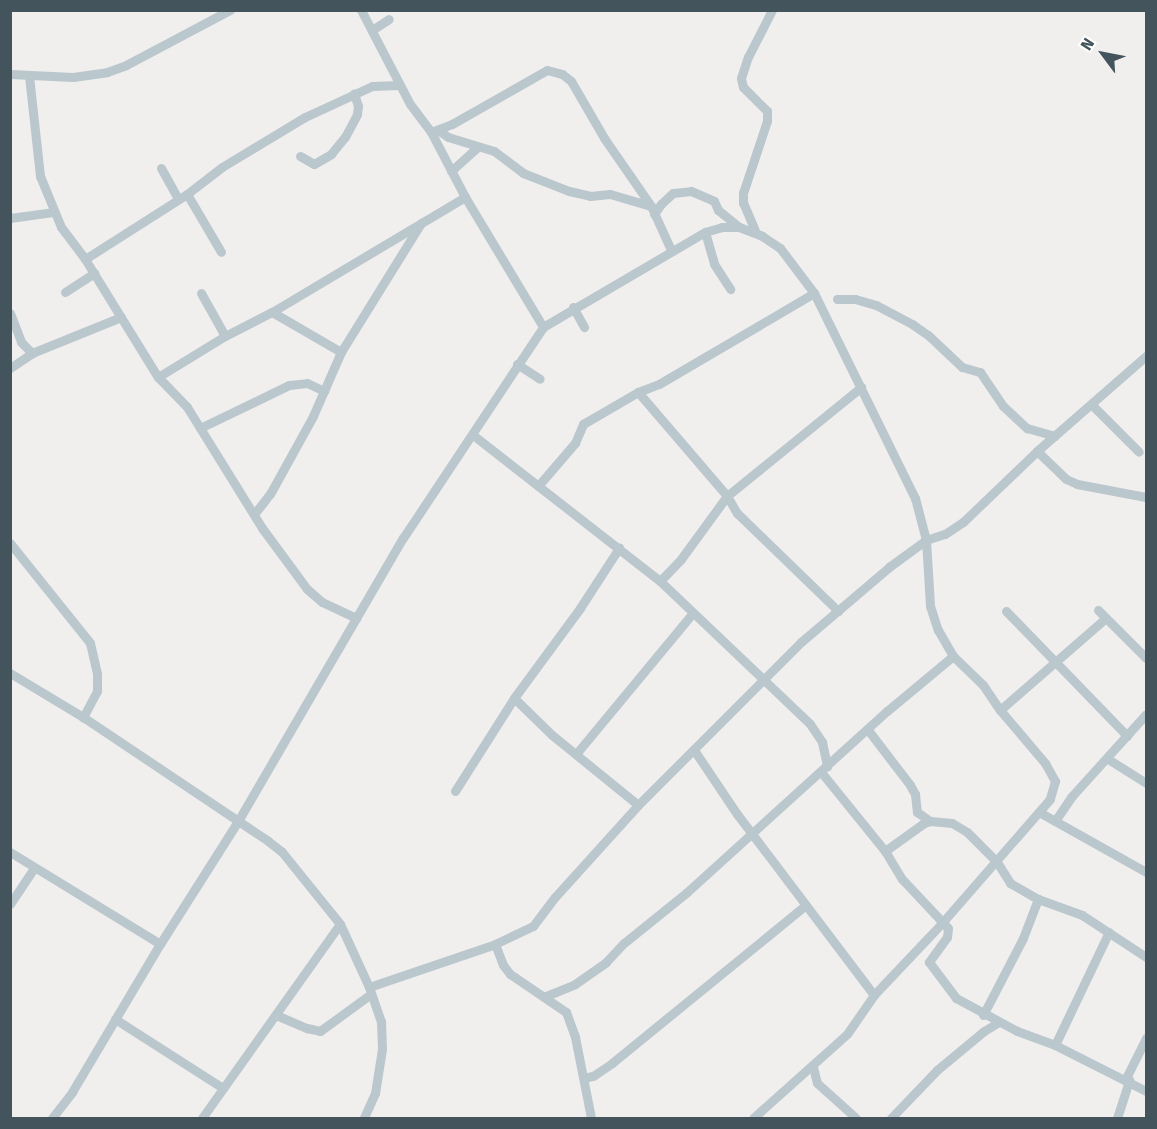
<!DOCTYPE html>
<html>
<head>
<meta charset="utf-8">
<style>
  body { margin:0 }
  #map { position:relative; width:1157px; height:1129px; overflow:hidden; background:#f1eeee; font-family:"Fira Sans",sans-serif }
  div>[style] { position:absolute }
  .minor>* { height:9px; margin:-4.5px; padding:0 4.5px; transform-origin:4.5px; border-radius:4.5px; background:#bac8ce }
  span { translate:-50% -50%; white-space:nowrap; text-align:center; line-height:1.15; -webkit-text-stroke:5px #fff; paint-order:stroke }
  .frame { position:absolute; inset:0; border:12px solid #44545d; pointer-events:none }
  .north { position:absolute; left:1073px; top:24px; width:60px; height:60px; -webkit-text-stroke:4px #fff; paint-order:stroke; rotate:302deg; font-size:16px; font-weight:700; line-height:24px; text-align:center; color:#44545d }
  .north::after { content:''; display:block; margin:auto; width:21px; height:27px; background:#44545d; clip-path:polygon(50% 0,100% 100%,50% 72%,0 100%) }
</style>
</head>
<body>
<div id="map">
  <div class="minor">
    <div style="left:361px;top:10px;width:106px;rotate:62.5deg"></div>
    <div style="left:410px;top:104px;width:35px;rotate:53deg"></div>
    <div style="left:431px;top:132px;width:73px;rotate:62.4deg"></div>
    <div style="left:465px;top:197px;width:152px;rotate:59deg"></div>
    <div style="left:372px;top:30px;width:20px;rotate:-33deg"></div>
    <div style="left:10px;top:74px;width:63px;rotate:2.7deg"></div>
    <div style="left:73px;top:77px;width:34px;rotate:-8deg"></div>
    <div style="left:107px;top:72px;width:20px;rotate:-20deg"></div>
    <div style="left:126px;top:65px;width:118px;rotate:-27.9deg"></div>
    <div style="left:29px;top:76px;width:101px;rotate:83.7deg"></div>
    <div style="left:40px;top:176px;width:55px;rotate:67.6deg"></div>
    <div style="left:61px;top:227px;width:40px;rotate:53deg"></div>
    <div style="left:85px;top:259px;width:139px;rotate:58.3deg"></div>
    <div style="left:158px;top:377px;width:42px;rotate:46deg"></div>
    <div style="left:187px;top:407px;width:142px;rotate:58.2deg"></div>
    <div style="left:262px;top:528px;width:76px;rotate:53.6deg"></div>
    <div style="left:307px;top:589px;width:20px;rotate:41deg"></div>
    <div style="left:322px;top:602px;width:38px;rotate:25deg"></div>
    <div style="left:438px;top:130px;width:12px;rotate:35deg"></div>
    <div style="left:448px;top:137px;width:48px;rotate:16.9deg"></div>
    <div style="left:494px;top:151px;width:36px;rotate:37deg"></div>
    <div style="left:523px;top:173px;width:49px;rotate:21.4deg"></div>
    <div style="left:569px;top:191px;width:22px;rotate:13deg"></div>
    <div style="left:590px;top:196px;width:20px;rotate:-6deg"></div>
    <div style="left:610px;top:194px;width:43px;rotate:16.3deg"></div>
    <div style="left:431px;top:132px;width:22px;rotate:-21deg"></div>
    <div style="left:452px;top:124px;width:109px;rotate:-29.6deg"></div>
    <div style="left:547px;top:70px;width:16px;rotate:15deg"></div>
    <div style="left:562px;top:74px;width:11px;rotate:38deg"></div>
    <div style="left:571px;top:81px;width:66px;rotate:59.9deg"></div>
    <div style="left:604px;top:138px;width:83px;rotate:55.3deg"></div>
    <div style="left:651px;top:206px;width:48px;rotate:65.6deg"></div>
    <div style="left:300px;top:156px;width:16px;rotate:30deg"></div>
    <div style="left:314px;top:164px;width:20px;rotate:-30deg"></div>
    <div style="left:331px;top:154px;width:22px;rotate:-51deg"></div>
    <div style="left:345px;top:137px;width:26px;rotate:-62deg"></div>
    <div style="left:357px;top:114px;width:8px;rotate:-83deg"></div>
    <div style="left:358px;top:106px;width:13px;rotate:-108deg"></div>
    <div style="left:161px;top:168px;width:35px;rotate:61deg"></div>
    <div style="left:451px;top:171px;width:36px;rotate:-42deg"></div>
    <div style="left:187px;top:194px;width:67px;rotate:59.6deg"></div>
    <div style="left:654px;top:214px;width:12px;rotate:-55deg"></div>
    <div style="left:661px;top:204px;width:16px;rotate:-43deg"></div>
    <div style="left:673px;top:193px;width:18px;rotate:-6deg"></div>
    <div style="left:691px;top:191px;width:25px;rotate:23deg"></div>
    <div style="left:714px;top:201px;width:10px;rotate:66deg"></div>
    <div style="left:718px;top:210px;width:27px;rotate:39deg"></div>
    <div style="left:10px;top:218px;width:43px;rotate:-7.9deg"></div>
    <div style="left:705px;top:232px;width:33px;rotate:74deg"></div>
    <div style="left:714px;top:264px;width:30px;rotate:57deg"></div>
    <div style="left:756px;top:233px;width:33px;rotate:-113deg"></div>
    <div style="left:743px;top:203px;width:10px;rotate:-90deg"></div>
    <div style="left:743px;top:193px;width:76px;rotate:-71.6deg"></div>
    <div style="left:767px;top:121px;width:10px;rotate:-90deg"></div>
    <div style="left:767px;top:111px;width:34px;rotate:-135deg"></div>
    <div style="left:743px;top:87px;width:9px;rotate:-103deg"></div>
    <div style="left:741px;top:78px;width:22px;rotate:-72deg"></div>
    <div style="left:748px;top:57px;width:53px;rotate:-62.9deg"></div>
    <div style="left:85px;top:259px;width:121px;rotate:-32.5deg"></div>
    <div style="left:187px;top:194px;width:44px;rotate:-37.6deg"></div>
    <div style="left:222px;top:167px;width:97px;rotate:-31.1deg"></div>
    <div style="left:305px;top:117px;width:74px;rotate:-24.8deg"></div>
    <div style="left:372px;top:86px;width:28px;rotate:-2deg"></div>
    <div style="left:65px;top:292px;width:35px;rotate:-33deg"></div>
    <div style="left:201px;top:293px;width:49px;rotate:60.8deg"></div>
    <div style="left:837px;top:299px;width:18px"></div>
    <div style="left:855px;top:299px;width:22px;rotate:16deg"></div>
    <div style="left:876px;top:305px;width:41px;rotate:27.8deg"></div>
    <div style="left:912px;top:324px;width:19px;rotate:35deg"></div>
    <div style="left:928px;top:335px;width:47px;rotate:43.3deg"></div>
    <div style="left:962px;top:367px;width:19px;rotate:16deg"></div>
    <div style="left:980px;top:372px;width:41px;rotate:55.9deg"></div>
    <div style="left:1003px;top:406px;width:33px;rotate:43deg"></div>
    <div style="left:1027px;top:428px;width:29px;rotate:16deg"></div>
    <div style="left:573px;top:307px;width:23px;rotate:61deg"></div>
    <div style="left:272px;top:312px;width:80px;rotate:30.1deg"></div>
    <div style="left:10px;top:313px;width:31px;rotate:69deg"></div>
    <div style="left:21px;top:342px;width:16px;rotate:45deg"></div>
    <div style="left:517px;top:364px;width:27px;rotate:33deg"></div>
    <div style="left:10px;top:368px;width:27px;rotate:-34deg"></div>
    <div style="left:32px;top:353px;width:96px;rotate:-22deg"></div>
    <div style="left:158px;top:377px;width:79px;rotate:-31.5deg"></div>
    <div style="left:225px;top:336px;width:53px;rotate:-27.1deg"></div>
    <div style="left:272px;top:312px;width:225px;rotate:-30.8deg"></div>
    <div style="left:638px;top:392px;width:22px;rotate:-21deg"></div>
    <div style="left:659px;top:384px;width:180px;rotate:-30.4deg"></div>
    <div style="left:1092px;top:405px;width:66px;rotate:45deg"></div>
    <div style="left:200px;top:428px;width:99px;rotate:-25.8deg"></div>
    <div style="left:289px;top:385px;width:18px;rotate:-6deg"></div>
    <div style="left:307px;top:383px;width:19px;rotate:25deg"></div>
    <div style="left:473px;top:435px;width:237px;rotate:38deg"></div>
    <div style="left:660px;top:581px;width:207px;rotate:43.6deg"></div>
    <div style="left:810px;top:724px;width:22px;rotate:56deg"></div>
    <div style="left:822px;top:742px;width:25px;rotate:78deg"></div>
    <div style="left:1037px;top:451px;width:40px;rotate:44deg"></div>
    <div style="left:1066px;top:479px;width:12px;rotate:24deg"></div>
    <div style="left:1077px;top:484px;width:70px;rotate:10.7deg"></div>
    <div style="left:538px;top:486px;width:57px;rotate:-49.3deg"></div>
    <div style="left:575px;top:443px;width:21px;rotate:-67deg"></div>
    <div style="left:583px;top:424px;width:64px;rotate:-30.2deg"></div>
    <div style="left:638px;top:392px;width:137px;rotate:49.4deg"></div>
    <div style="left:727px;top:496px;width:20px;rotate:60deg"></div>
    <div style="left:737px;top:513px;width:141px;rotate:44.1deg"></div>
    <div style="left:255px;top:513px;width:24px;rotate:-52deg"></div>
    <div style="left:270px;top:494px;width:89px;rotate:-61.1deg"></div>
    <div style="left:313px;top:416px;width:70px;rotate:-66.4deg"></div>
    <div style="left:341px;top:352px;width:152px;rotate:-58.2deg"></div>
    <div style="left:10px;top:543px;width:128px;rotate:51.3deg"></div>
    <div style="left:90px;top:643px;width:32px;rotate:77deg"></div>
    <div style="left:97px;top:674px;width:17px;rotate:90deg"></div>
    <div style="left:97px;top:691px;width:30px;rotate:118deg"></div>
    <div style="left:660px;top:581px;width:30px;rotate:-46deg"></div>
    <div style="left:681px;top:559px;width:78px;rotate:-53.9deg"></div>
    <div style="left:727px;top:496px;width:173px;rotate:-39.1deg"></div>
    <div style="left:1098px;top:610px;width:68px;rotate:45deg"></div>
    <div style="left:1006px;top:611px;width:174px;rotate:45.9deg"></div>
    <div style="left:10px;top:673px;width:85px;rotate:31.1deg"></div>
    <div style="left:83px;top:717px;width:223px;rotate:33.8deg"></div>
    <div style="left:268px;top:841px;width:18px;rotate:38deg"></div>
    <div style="left:282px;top:852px;width:92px;rotate:51.1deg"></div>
    <div style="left:340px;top:924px;width:69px;rotate:65.3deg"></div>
    <div style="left:369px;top:987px;width:36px;rotate:71deg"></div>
    <div style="left:381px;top:1021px;width:28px;rotate:88deg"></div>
    <div style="left:382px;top:1049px;width:45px;rotate:99deg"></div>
    <div style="left:375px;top:1093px;width:27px;rotate:114deg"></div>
    <div style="left:514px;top:698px;width:53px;rotate:44.2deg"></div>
    <div style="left:552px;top:735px;width:111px;rotate:39.1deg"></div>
    <div style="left:1000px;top:710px;width:140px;rotate:-41deg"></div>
    <div style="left:868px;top:730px;width:69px;rotate:52.6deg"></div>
    <div style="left:910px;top:785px;width:10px;rotate:61deg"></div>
    <div style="left:915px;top:794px;width:18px;rotate:84deg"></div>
    <div style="left:917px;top:812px;width:16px;rotate:35deg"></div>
    <div style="left:694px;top:750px;width:77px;rotate:56.1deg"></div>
    <div style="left:737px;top:814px;width:227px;rotate:52.9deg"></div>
    <div style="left:576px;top:754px;width:182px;rotate:-50.4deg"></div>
    <div style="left:1108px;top:759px;width:45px;rotate:32.3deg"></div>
    <div style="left:821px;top:772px;width:102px;rotate:51deg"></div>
    <div style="left:885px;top:851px;width:33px;rotate:59deg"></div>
    <div style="left:902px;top:879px;width:67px;rotate:46.8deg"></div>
    <div style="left:948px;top:928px;width:9px;rotate:96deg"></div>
    <div style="left:947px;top:937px;width:31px;rotate:126deg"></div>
    <div style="left:929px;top:962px;width:45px;rotate:53.1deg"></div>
    <div style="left:956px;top:998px;width:69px;rotate:28.4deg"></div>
    <div style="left:1017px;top:1031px;width:40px;rotate:20.2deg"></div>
    <div style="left:1055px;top:1045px;width:102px;rotate:26.8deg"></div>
    <div style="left:455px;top:791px;width:110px;rotate:-57.6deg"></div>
    <div style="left:514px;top:698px;width:112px;rotate:-53.7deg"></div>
    <div style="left:580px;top:608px;width:72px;rotate:-57deg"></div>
    <div style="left:1039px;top:812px;width:123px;rotate:29.3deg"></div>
    <div style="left:1055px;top:821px;width:30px;rotate:-56deg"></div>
    <div style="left:1072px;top:796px;width:110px;rotate:-47.9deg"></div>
    <div style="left:885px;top:851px;width:48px;rotate:-35.7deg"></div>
    <div style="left:924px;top:823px;width:6px;rotate:-18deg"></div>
    <div style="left:930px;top:821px;width:22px;rotate:5deg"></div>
    <div style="left:952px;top:823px;width:17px;rotate:31deg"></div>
    <div style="left:967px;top:832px;width:42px;rotate:45deg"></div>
    <div style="left:997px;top:862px;width:25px;rotate:58deg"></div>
    <div style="left:1010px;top:883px;width:32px;rotate:30deg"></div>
    <div style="left:1038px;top:899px;width:47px;rotate:20deg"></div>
    <div style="left:1082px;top:915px;width:77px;rotate:33.3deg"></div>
    <div style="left:10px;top:852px;width:176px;rotate:31.5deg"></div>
    <div style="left:10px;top:904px;width:43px;rotate:-56.3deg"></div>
    <div style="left:495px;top:944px;width:22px;rotate:69deg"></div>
    <div style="left:503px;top:965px;width:11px;rotate:52deg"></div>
    <div style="left:510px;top:974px;width:68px;rotate:34.2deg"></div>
    <div style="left:566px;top:1012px;width:27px;rotate:70deg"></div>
    <div style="left:575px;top:1037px;width:83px;rotate:78.8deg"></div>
    <div style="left:369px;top:987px;width:133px;rotate:-18.8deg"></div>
    <div style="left:495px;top:944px;width:42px;rotate:-25.3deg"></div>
    <div style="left:533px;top:926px;width:36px;rotate:-53deg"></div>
    <div style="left:555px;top:897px;width:124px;rotate:-47.9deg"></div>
    <div style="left:638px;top:805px;width:231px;rotate:-45deg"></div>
    <div style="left:801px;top:642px;width:116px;rotate:-40.4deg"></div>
    <div style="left:889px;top:567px;width:46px;rotate:-36.1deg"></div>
    <div style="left:926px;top:540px;width:20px;rotate:-18deg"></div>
    <div style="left:945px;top:534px;width:22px;rotate:-34deg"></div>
    <div style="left:963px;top:522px;width:103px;rotate:-43.8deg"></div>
    <div style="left:1037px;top:451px;width:145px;rotate:-41.1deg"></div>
    <div style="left:546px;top:996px;width:31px;rotate:-22deg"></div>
    <div style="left:575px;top:984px;width:38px;rotate:-35deg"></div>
    <div style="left:606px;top:962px;width:26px;rotate:-47deg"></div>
    <div style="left:624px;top:943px;width:80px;rotate:-38.9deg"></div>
    <div style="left:686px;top:893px;width:271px;rotate:-42.2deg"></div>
    <div style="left:887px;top:711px;width:86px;rotate:-39.8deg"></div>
    <div style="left:276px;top:1015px;width:34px;rotate:23deg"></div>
    <div style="left:307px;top:1028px;width:13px;rotate:13deg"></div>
    <div style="left:320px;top:1031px;width:63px;rotate:-36deg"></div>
    <div style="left:983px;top:1015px;width:87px;rotate:-62.5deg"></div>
    <div style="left:1023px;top:938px;width:42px;rotate:-69deg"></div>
    <div style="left:115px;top:1019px;width:128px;rotate:32.6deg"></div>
    <div style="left:1055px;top:1045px;width:125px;rotate:-64.5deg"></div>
    <div style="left:813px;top:1067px;width:16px;rotate:76deg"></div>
    <div style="left:817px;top:1083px;width:52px;rotate:41.9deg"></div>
    <div style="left:584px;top:1078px;width:9px;rotate:-13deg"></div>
    <div style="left:593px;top:1076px;width:23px;rotate:-34deg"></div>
    <div style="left:612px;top:1063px;width:250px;rotate:-39.2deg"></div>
    <div style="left:1126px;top:1078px;width:45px;rotate:-63.4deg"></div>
    <div style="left:52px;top:1118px;width:33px;rotate:-52deg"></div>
    <div style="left:72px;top:1092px;width:172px;rotate:-59.3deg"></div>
    <div style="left:160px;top:944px;width:146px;rotate:-57.6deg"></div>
    <div style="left:238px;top:821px;width:328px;rotate:-59.8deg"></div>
    <div style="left:403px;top:538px;width:253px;rotate:-56.4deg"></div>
    <div style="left:543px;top:327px;width:188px;rotate:-30.4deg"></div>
    <div style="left:705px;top:232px;width:18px;rotate:-16deg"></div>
    <div style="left:722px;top:227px;width:17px"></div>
    <div style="left:739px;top:227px;width:25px;rotate:21deg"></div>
    <div style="left:762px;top:236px;width:22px;rotate:34deg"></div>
    <div style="left:780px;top:248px;width:56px;rotate:52.9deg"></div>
    <div style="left:814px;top:293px;width:229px;rotate:63.8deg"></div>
    <div style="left:915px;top:498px;width:43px;rotate:75.3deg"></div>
    <div style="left:926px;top:540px;width:66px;rotate:86.5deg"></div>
    <div style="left:930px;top:606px;width:25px;rotate:72deg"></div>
    <div style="left:938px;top:630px;width:30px;rotate:60deg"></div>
    <div style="left:953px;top:656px;width:42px;rotate:44deg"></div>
    <div style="left:983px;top:685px;width:30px;rotate:56deg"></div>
    <div style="left:1000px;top:710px;width:70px;rotate:49.7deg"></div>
    <div style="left:1045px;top:763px;width:21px;rotate:61deg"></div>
    <div style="left:1055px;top:781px;width:19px;rotate:106deg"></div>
    <div style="left:1050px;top:799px;width:164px;rotate:131.1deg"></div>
    <div style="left:942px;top:923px;width:99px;rotate:133.4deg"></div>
    <div style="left:874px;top:995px;width:47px;rotate:124.7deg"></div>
    <div style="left:847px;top:1034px;width:126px;rotate:138.2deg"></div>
    <div style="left:202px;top:1118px;width:238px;rotate:-54.6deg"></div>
    <div style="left:891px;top:1118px;width:66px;rotate:-46.2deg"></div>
    <div style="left:937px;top:1070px;width:61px;rotate:-39.7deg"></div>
    <div style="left:984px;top:1031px;width:17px;rotate:-31deg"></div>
    <div style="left:1117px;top:1118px;width:40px;rotate:-72deg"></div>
  </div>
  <div class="frame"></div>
  <div class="north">N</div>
</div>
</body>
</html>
